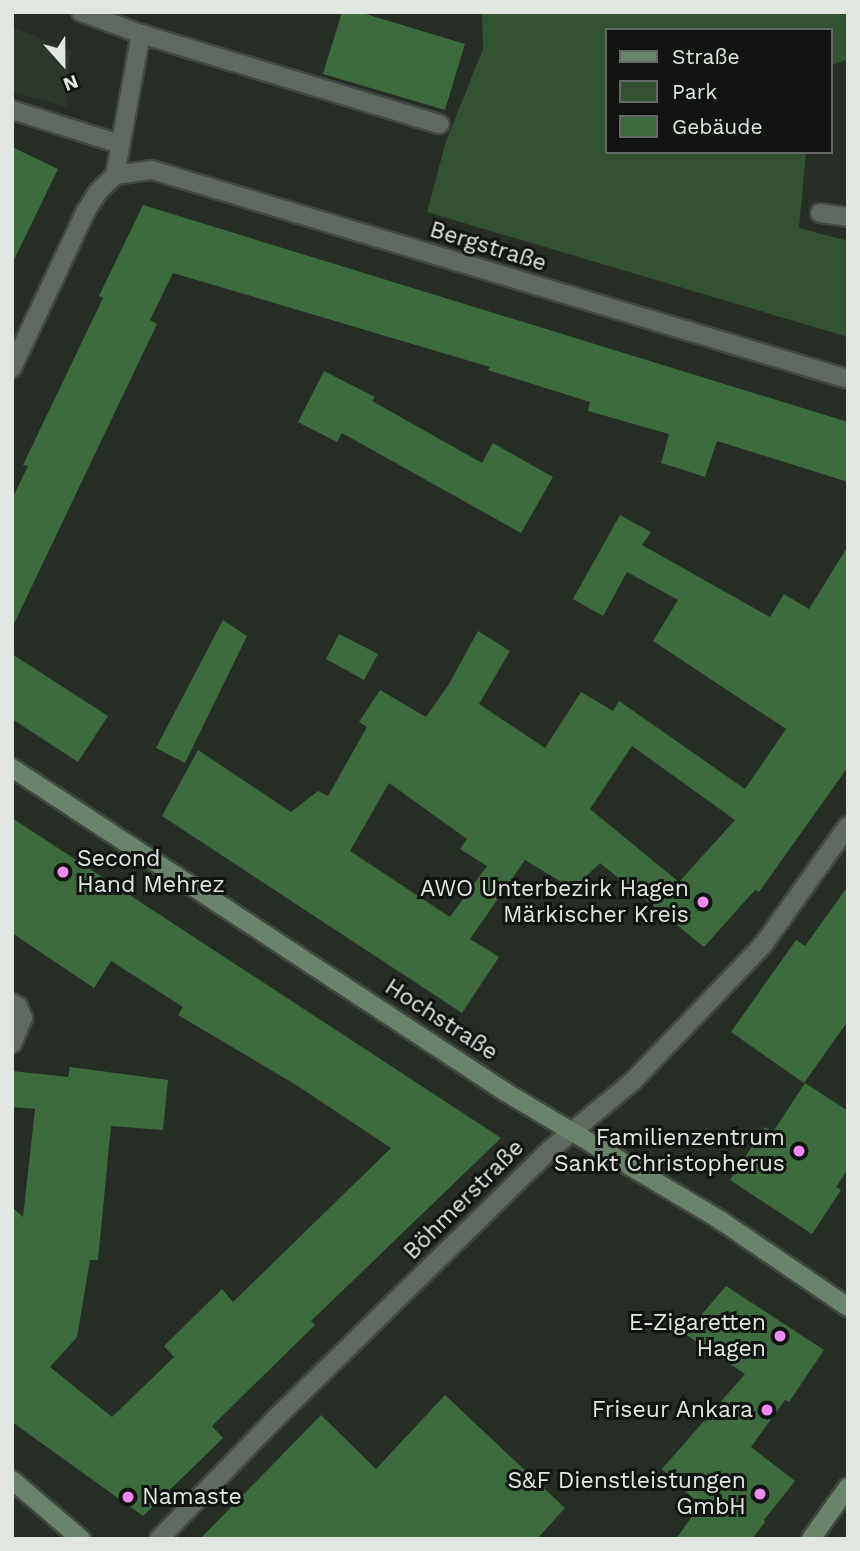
<!DOCTYPE html>
<html>
<head>
<meta charset="utf-8">
<style>
  body { margin:0 }
  #map { position:relative; width:860px; height:1551px; overflow:hidden; background:#252d25; font-family:"Work Sans",sans-serif }
  div>[style] { position:absolute }
  .built>* { inset:0; background:#2c382c }
  .green>* { inset:0; background:#335234 }
  .building>* { inset:0; background:#3e6a3f }
  .roads { filter:drop-shadow(2px 0 #414741) drop-shadow(-2px 0 #414741) drop-shadow(0 2px #414741) drop-shadow(0 -2px #414741) }
  .lane>* { height:18px; margin:-9px; padding:0 9px; transform-origin:9px; border-radius:9px; background:#606960 }
  .street>* { height:18px; margin:-9px; padding:0 9px; transform-origin:9px; border-radius:9px; background:#606960 }
  .secondary>* { height:18px; margin:-9px; padding:0 9px; transform-origin:9px; border-radius:9px; background:#6a836b }
  .dots>* { width:19px; height:19px; translate:-50% -50%; box-sizing:border-box; border:4px solid #111411; border-radius:50% }
  span { translate:-50% -50%; white-space:nowrap; text-align:center; line-height:1.15; -webkit-text-stroke:6px #111411; paint-order:stroke }
  .street-label { font-size:23px; color:#e1e6e1 }
  .poi-label { font-size:23px; color:#e1e6e1 }
  .left { translate:0 -50%; text-align:left }
  .right { translate:-100% -50%; text-align:right }
  .frame { position:absolute; inset:0; border:14px solid #e1e6e1; pointer-events:none }
  .legend { position:absolute; left:605px; top:28px; width:228px; height:126px; box-sizing:border-box; background:#111411; border:2px solid #646864; margin:0; padding:9px 12px; list-style:none; font-size:21px; color:#e1e6e1 }
  .legend li { display:flex; align-items:center; gap:14px; height:35px }
  .legend b { width:35px; border:2px solid #646864 }
  .north { position:absolute; left:28px; top:28px; width:70px; height:70px; -webkit-text-stroke:5px #111411; paint-order:stroke; rotate:159deg; font-size:19px; font-weight:700; line-height:28px; text-align:center; color:#e1e6e1 }
  .north::after { content:''; display:block; margin:auto; width:24px; height:32px; background:#e1e6e1; clip-path:polygon(50% 0,100% 100%,50% 72%,0 100%) }
</style>
</head>
<body>
<div id="map">
  <div class="built">
    <div style="clip-path:polygon(12px 27px,71px 51px,66px 107px,12px 92px)"></div>
  </div>
  <div class="green">
    <div style="clip-path:polygon(482px 12px,848px 12px,848px 59px,830px 66px,830px 30px,606px 30px,606px 152px,806px 152px,799px 228px,848px 241px,848px 337px,427px 212px,446px 141px,483px 49px)"></div>
  </div>
  <div class="building">
    <div style="clip-path:polygon(342px 12px,359px 12px,465px 44px,445px 110px,323px 74px)"></div>
    <div style="clip-path:polygon(12px 147px,58px 169px,12px 264px)"></div>
    <div style="clip-path:polygon(143px 205px,848px 422px,848px 482px,717px 441px,705px 477px,684px 470px,661px 463px,669px 434px,588px 411px,590px 402px,488px 370px,490px 367px,173px 273px,150px 320px,157px 324px,12px 628px,12px 499px,28px 466px,23px 465px,103px 298px,99px 296px)"></div>
    <div style="clip-path:polygon(324px 371px,375px 397px,372px 401px,482px 463px,493px 443px,553px 477px,521px 533px,342px 433px,337px 442px,298px 422px)"></div>
    <div style="clip-path:polygon(evenodd,620px 515px,651px 532px,642px 545px,770px 617px,784px 594px,809px 609px,848px 546px,848px 767px,759px 892px,755px 890px,704px 947px,600px 863px,573px 889px,525px 860px,470px 939px,499px 957px,462px 1013px,162px 816px,198px 750px,291px 812px,318px 791px,328px 796px,367px 727px,359px 722px,380px 690px,426px 717px,449px 684px,478px 631px,510px 651px,479px 704px,545px 748px,581px 692px,613px 711px,619px 701px,745px 789px,786px 729px,653px 641px,678px 600px,627px 572px,603px 616px,573px 599px,620px 515px,632px 746px,735px 820px,679px 882px,590px 809px,632px 746px,620px 515px,389px 783px,467px 839px,460px 849px,487px 866px,450px 917px,350px 851px,389px 783px)"></div>
    <div style="clip-path:polygon(223px 620px,247px 636px,185px 763px,156px 748px)"></div>
    <div style="clip-path:polygon(339px 634px,378px 654px,364px 680px,326px 659px)"></div>
    <div style="clip-path:polygon(12px 654px,108px 716px,78px 762px,12px 719px)"></div>
    <div style="clip-path:polygon(12px 818px,501px 1138px,311px 1321px,315px 1325px,212px 1426px,223px 1438px,143px 1516px,12px 1422px,12px 1207px,23px 1217px,35px 1109px,12px 1107px,12px 1071px,68px 1077px,70px 1067px,168px 1080px,163px 1130px,111px 1126px,98px 1260px,90px 1260px,77px 1337px,50px 1367px,112px 1417px,174px 1357px,164px 1346px,222px 1289px,233px 1302px,391px 1148px,293px 1083px,178px 1015px,183px 1007px,111px 961px,94px 988px,12px 933px)"></div>
    <div style="clip-path:polygon(848px 886px,848px 1021px,804px 1083px,731px 1032px,796px 940px,805px 946px)"></div>
    <div style="clip-path:polygon(805px 1083px,848px 1111px,848px 1169px,836px 1187px,841px 1190px,812px 1234px,730px 1180px,765px 1127px,773px 1132px)"></div>
    <div style="clip-path:polygon(726px 1286px,824px 1350px,789px 1402px,785px 1400px,751px 1447px,795px 1481px,764px 1520px,765px 1522px,752px 1539px,676px 1539px,700px 1505px,662px 1469px,745px 1374px,685px 1334px)"></div>
    <div style="clip-path:polygon(445px 1395px,565px 1508px,537px 1539px,200px 1539px,321px 1415px,376px 1469px)"></div>
  </div>
  <div class="roads">
    <div class="lane">
      <div style="left:12px;top:110px;width:113px;rotate:17.5deg"></div>
      <div style="left:12px;top:1003px;width:7px;rotate:27deg"></div>
      <div style="left:18px;top:1006px;width:13px;rotate:67deg"></div>
      <div style="left:23px;top:1018px;width:28px;rotate:113deg"></div>
    </div>
    <div class="street">
      <div style="left:81px;top:12px;width:64px;rotate:20.1deg"></div>
      <div style="left:141px;top:34px;width:312px;rotate:16.8deg"></div>
      <div style="left:115px;top:175px;width:37px;rotate:-8deg"></div>
      <div style="left:152px;top:170px;width:727px;rotate:16.71deg"></div>
      <div style="left:115px;top:175px;width:143px;rotate:-79.6deg"></div>
      <div style="left:820px;top:213px;width:28px;rotate:8deg"></div>
      <div style="left:12px;top:368px;width:174px;rotate:-64.8deg"></div>
      <div style="left:86px;top:211px;width:22px;rotate:-58deg"></div>
      <div style="left:98px;top:192px;width:24px;rotate:-45deg"></div>
      <div style="left:159px;top:1539px;width:167px;rotate:-46deg"></div>
      <div style="left:275px;top:1419px;width:385px;rotate:-44.4deg"></div>
      <div style="left:550px;top:1150px;width:108px;rotate:-39.7deg"></div>
      <div style="left:633px;top:1081px;width:188px;rotate:-46.3deg"></div>
      <div style="left:763px;top:945px;width:146px;rotate:-54.5deg"></div>
    </div>
    <div class="secondary">
      <div style="left:12px;top:768px;width:592px;rotate:33.29deg"></div>
      <div style="left:507px;top:1093px;width:248px;rotate:30.8deg"></div>
      <div style="left:720px;top:1220px;width:155px;rotate:34.2deg"></div>
      <div style="left:12px;top:1480px;width:91px;rotate:40.5deg"></div>
      <div style="left:811px;top:1539px;width:64px;rotate:-54.6deg"></div>
    </div>
  </div>
  <div class="dots">
    <div style="left:63px;top:872px;background:#f08bf6"></div>
    <div style="left:703px;top:902px;background:#f08bf6"></div>
    <div style="left:799px;top:1151px;background:#f08bf6"></div>
    <div style="left:780px;top:1336px;background:#f08bf6"></div>
    <div style="left:767px;top:1410px;background:#f08bf6"></div>
    <div style="left:760px;top:1494px;background:#f08bf6"></div>
    <div style="left:128px;top:1497px;background:#f08bf6"></div>
  </div>
  <div class="street-label">
    <span style="left:488px;top:247px;rotate:17deg">Bergstraße</span>
    <span style="left:441px;top:1020px;rotate:33deg">Hochstraße</span>
    <span style="left:464px;top:1200px;rotate:-45deg">Böhmerstraße</span>
  </div>
  <div class="poi-label">
    <span class="left" style="left:77px;top:872px">Second<br>Hand Mehrez</span>
    <span class="right" style="left:689px;top:902px">AWO Unterbezirk Hagen<br>Märkischer Kreis</span>
    <span class="right" style="left:785px;top:1151px">Familienzentrum<br>Sankt Christopherus</span>
    <span class="right" style="left:766px;top:1336px">E-Zigaretten<br>Hagen</span>
    <span class="right" style="left:753px;top:1410px">Friseur Ankara</span>
    <span class="right" style="left:746px;top:1494px">S&amp;F Dienstleistungen<br>GmbH</span>
    <span class="left" style="left:142px;top:1497px">Namaste</span>
  </div>
  <div class="frame"></div>
  <ul class="legend">
  <li><b style="height:9px;background:#6a836b"></b>Straße</li>
  <li><b style="height:19px;background:#335234"></b>Park</li>
  <li><b style="height:19px;background:#3e6a3f"></b>Gebäude</li>
  </ul>
  <div class="north">N</div>
</div>
</body>
</html>
